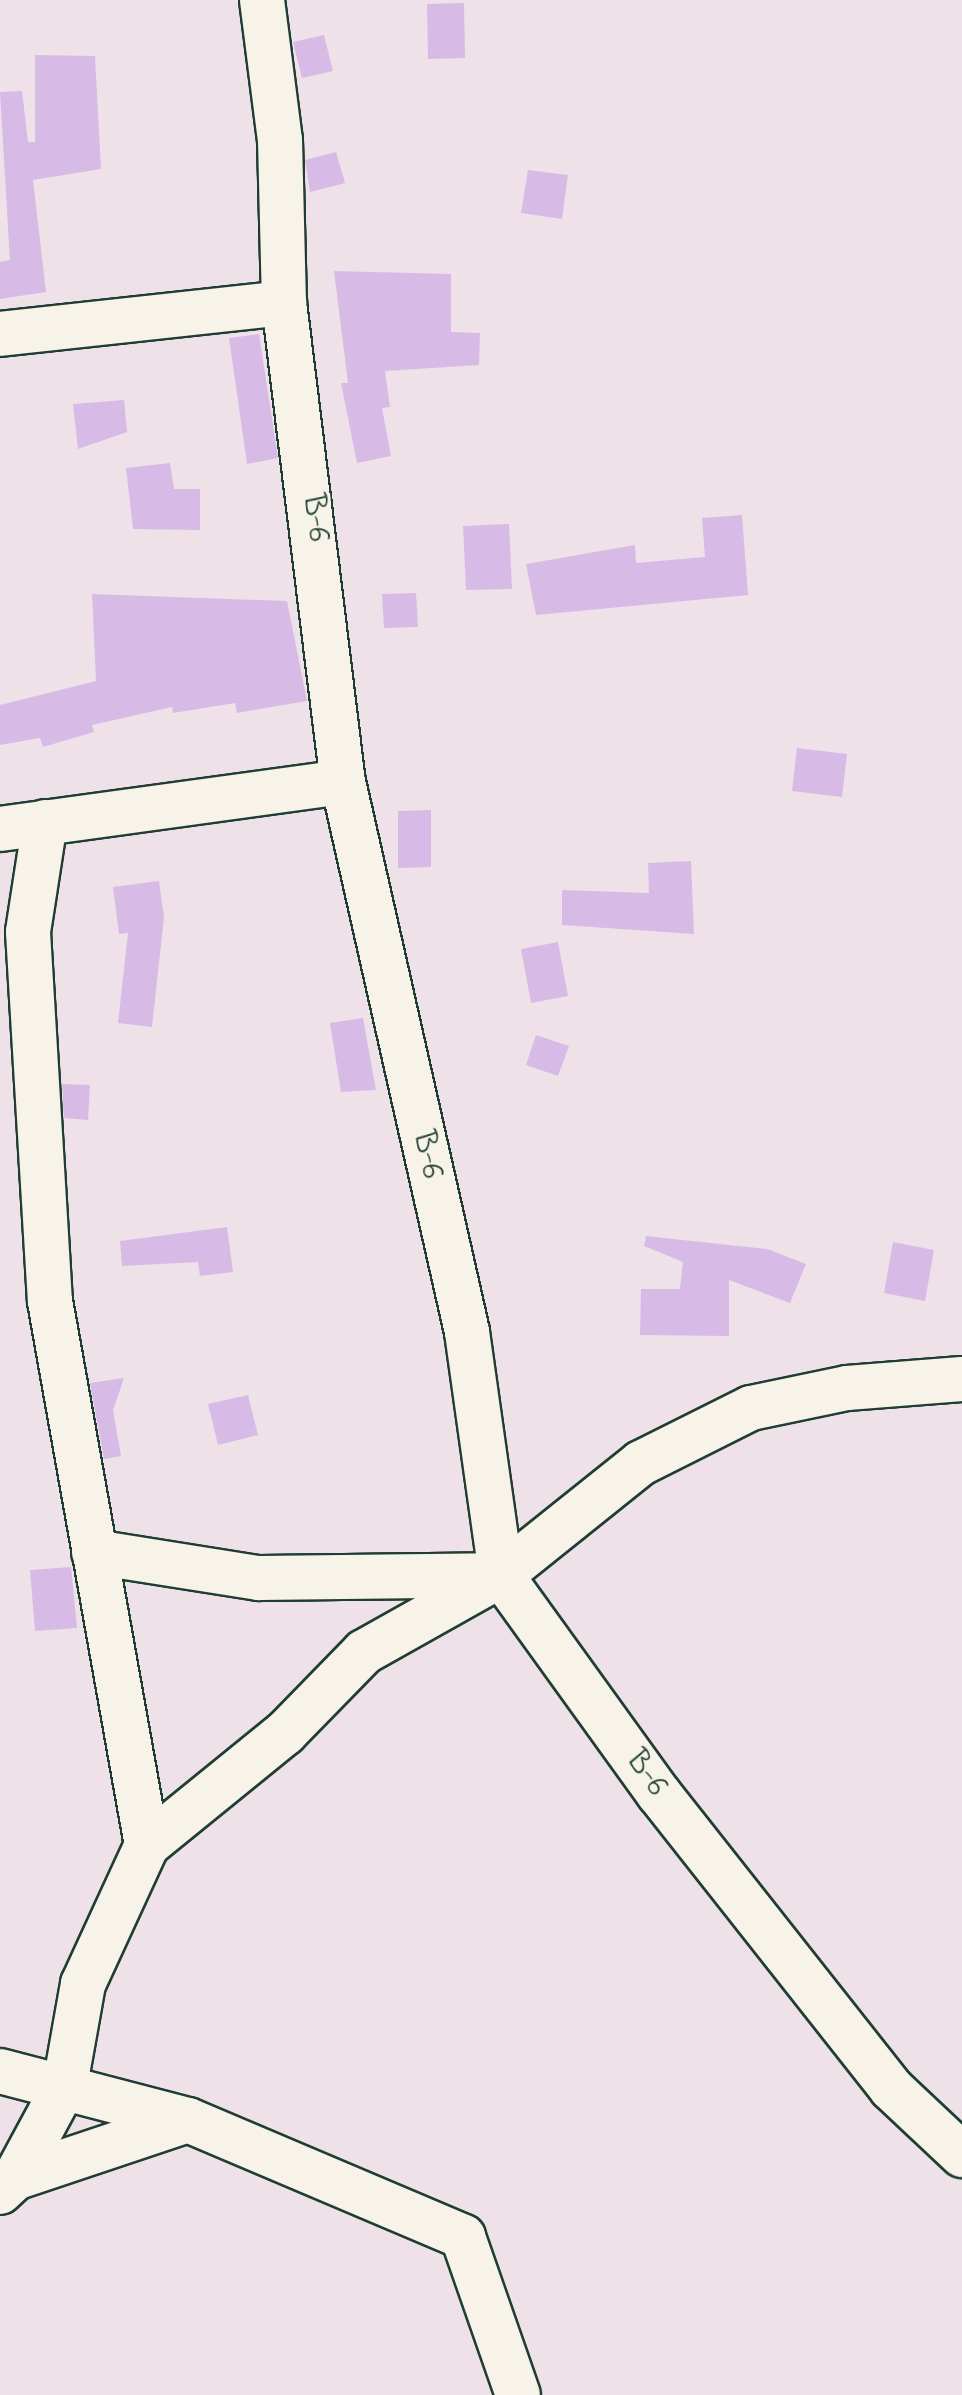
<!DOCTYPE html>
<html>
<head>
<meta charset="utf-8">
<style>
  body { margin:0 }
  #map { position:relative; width:962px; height:2395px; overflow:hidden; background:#eee2e8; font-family:"Indie Flower",sans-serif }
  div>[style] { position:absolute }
  .building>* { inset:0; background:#d8bae7 }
  .roads { filter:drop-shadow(2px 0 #1f3d34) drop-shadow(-2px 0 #1f3d34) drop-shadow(0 2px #1f3d34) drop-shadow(0 -2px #1f3d34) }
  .minor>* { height:44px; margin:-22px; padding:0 22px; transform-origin:22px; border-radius:22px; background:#f7f3e8 }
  span { translate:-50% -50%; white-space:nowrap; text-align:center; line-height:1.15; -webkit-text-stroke:6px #f7f3e8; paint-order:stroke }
  .street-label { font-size:32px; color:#1f3d34 }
</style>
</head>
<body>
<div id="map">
  <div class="building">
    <div style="clip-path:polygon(464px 3px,465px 58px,428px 59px,427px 4px)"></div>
    <div style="clip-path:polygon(324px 35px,333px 71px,302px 78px,293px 42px)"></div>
    <div style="clip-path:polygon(35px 55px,95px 56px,101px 169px,33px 180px,46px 292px,0 299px,0 262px,10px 260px,0 92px,22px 91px,28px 142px,35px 142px)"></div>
    <div style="clip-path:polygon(336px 152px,345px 183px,310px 192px,305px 160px)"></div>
    <div style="clip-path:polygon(528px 170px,568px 175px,562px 219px,521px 213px)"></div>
    <div style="clip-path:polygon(334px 271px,451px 274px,451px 332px,480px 333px,479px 365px,385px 371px,390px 407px,382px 408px,391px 456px,357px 463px,341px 383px,348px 383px)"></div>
    <div style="clip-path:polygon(259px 334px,278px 458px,247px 464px,229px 338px)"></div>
    <div style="clip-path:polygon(124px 400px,127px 432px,78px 449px,73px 404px)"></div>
    <div style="clip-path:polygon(170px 463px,174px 489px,200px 489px,200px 530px,133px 529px,126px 468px)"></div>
    <div style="clip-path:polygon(742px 515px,748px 595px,536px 615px,526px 564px,635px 545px,636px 563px,705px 557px,702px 518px)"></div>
    <div style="clip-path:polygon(509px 524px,512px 589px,466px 590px,463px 526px)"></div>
    <div style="clip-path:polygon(416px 593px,418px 627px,384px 628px,382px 594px)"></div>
    <div style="clip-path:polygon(92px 594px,287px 601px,307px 701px,237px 713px,235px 703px,173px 713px,172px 707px,92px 725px,94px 732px,43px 747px,40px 738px,0 745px,0 705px,96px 681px)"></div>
    <div style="clip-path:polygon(797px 748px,847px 754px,842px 797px,792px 791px)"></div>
    <div style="clip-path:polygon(431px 810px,431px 867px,398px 868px,398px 811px)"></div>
    <div style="clip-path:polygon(691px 861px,694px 934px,562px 925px,562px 890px,649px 893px,648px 863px)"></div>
    <div style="clip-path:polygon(159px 881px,164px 917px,152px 1027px,118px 1023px,128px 933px,119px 934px,113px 887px)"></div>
    <div style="clip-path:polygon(558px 942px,568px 996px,531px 1003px,521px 949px)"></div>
    <div style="clip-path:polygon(363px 1018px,376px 1090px,341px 1092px,330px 1023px)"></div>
    <div style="clip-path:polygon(536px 1035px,569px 1046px,558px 1076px,526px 1065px)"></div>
    <div style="clip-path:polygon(62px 1084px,90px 1085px,88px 1120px,64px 1118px)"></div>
    <div style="clip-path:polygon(227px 1227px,233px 1272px,200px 1276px,198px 1262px,122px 1266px,120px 1241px)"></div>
    <div style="clip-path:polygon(646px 1236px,767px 1249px,806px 1264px,790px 1303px,729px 1280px,729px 1336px,640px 1335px,641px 1289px,680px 1289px,683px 1262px,644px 1246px)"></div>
    <div style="clip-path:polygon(893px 1242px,934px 1250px,925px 1301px,884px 1293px)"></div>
    <div style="clip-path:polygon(124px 1378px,113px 1410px,121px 1456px,104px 1459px,90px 1383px)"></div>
    <div style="clip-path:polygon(248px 1395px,258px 1435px,218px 1445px,208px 1404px)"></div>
    <div style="clip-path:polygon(71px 1567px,77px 1628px,35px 1631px,30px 1570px)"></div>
  </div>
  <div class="roads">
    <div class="minor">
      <div style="left:262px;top:0;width:141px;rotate:82.7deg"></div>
      <div style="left:280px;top:140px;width:163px;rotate:88.6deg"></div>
      <div style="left:284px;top:303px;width:483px;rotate:83deg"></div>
      <div style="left:343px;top:782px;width:564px;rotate:77.29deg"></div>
      <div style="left:467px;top:1332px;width:245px;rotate:82deg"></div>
      <div style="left:501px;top:1575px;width:270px;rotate:54.2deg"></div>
      <div style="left:659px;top:1794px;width:375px;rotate:51.7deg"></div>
      <div style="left:891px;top:2088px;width:98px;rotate:43.3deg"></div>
      <div style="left:0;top:334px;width:286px;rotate:-6.2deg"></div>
      <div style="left:45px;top:822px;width:111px;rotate:98.8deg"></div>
      <div style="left:28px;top:932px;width:370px;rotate:86.6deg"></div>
      <div style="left:50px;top:1301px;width:553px;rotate:79.89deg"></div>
      <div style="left:0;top:829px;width:346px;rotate:-7.8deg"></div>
      <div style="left:94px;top:1552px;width:167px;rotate:9deg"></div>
      <div style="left:259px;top:1578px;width:232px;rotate:-0.7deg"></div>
      <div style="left:0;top:2071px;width:194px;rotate:14.6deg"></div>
      <div style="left:188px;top:2120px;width:299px;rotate:23deg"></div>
      <div style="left:463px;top:2237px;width:167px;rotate:70.8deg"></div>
      <div style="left:15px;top:2178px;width:182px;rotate:-18.5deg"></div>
      <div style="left:0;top:2192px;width:21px;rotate:-43deg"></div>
      <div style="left:15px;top:2178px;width:106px;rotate:-61.7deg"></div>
      <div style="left:65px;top:2085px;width:103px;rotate:-79.9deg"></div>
      <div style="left:83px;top:1984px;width:153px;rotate:-65.3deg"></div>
      <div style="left:147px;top:1845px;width:178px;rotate:-39.1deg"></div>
      <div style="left:285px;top:1733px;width:113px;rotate:-45.7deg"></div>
      <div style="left:364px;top:1652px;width:157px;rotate:-29.3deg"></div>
      <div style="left:501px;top:1575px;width:179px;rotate:-38.7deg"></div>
      <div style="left:641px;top:1463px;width:123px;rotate:-26.6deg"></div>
      <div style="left:751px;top:1408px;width:98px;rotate:-11.8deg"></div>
      <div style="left:847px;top:1388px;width:115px;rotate:-4.5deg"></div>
    </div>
  </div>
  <div class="street-label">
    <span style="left:314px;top:518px;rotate:82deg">B-6</span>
    <span style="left:426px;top:1155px;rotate:77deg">B-6</span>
    <span style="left:645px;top:1774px;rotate:54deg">B-6</span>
  </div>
</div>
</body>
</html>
